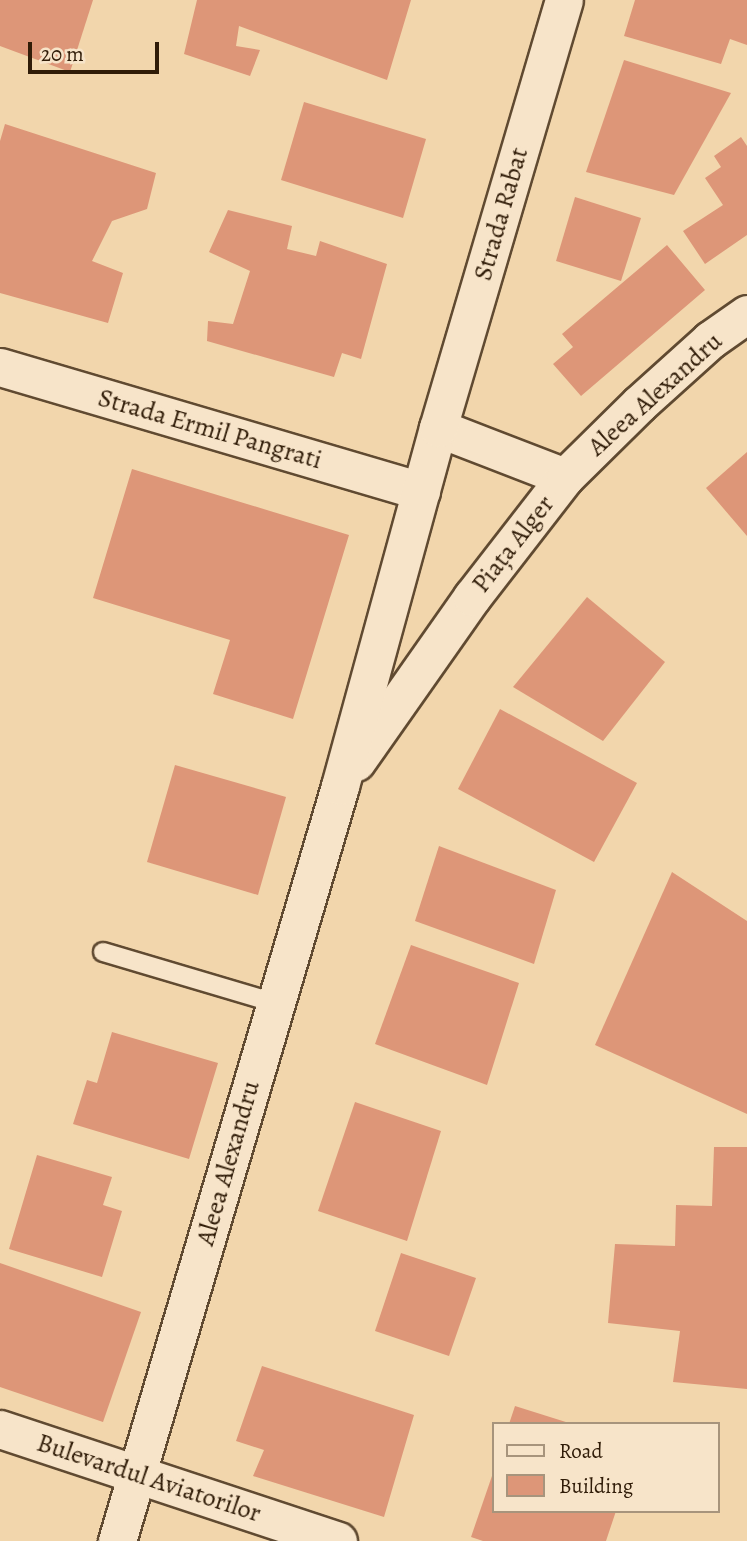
<!DOCTYPE html>
<html>
<head>
<meta charset="utf-8">
<style>
  body { margin:0 }
  #map { position:relative; width:747px; height:1541px; overflow:hidden; background:#f2d6ac; font-family:Alegreya,serif }
  div>[style] { position:absolute }
  .building>* { inset:0; background:#dd9678 }
  .roads { filter:drop-shadow(2px 0 #604a31) drop-shadow(-2px 0 #604a31) drop-shadow(0 2px #604a31) drop-shadow(0 -2px #604a31) }
  .service>* { height:18px; margin:-9px; padding:0 9px; transform-origin:9px; border-radius:9px; background:#f7e4c9 }
  .minor>* { height:37px; margin:-18.5px; padding:0 18.5px; transform-origin:18.5px; border-radius:18.5px; background:#f7e4c9 }
  span { translate:-50% -50%; white-space:nowrap; text-align:center; line-height:1.15; -webkit-text-stroke:5px #f7e4c9; paint-order:stroke }
  .street-label { font-size:26px; color:#301c08 }
  .legend { position:absolute; left:492px; top:1422px; width:228px; height:91px; box-sizing:border-box; background:#f7e4c9; border:2px solid #a7947c; margin:0; padding:9px 12px; list-style:none; font-size:21px; color:#301c08 }
  .legend li { display:flex; align-items:center; gap:14px; height:35px }
  .legend b { width:35px; border:2px solid #a7947c }
  .scale { position:absolute; left:28px; top:42px; width:131px; height:32px; box-sizing:border-box; border:4px solid #301c08; border-top:0; padding-left:9px; font-size:21px; line-height:24px; white-space:nowrap; color:#301c08; -webkit-text-stroke:5px #f7e4c9; paint-order:stroke }
</style>
</head>
<body>
<div id="map">
  <div class="building">
    <div style="clip-path:polygon(0 0,93px 0,70px 72px,0 46px)"></div>
    <div style="clip-path:polygon(197px 0,411px 0,387px 80px,239px 26px,236px 46px,260px 50px,250px 76px,184px 54px)"></div>
    <div style="clip-path:polygon(635px 0,747px 0,747px 45px,730px 39px,721px 64px,624px 36px)"></div>
    <div style="clip-path:polygon(624px 60px,731px 93px,674px 195px,586px 172px)"></div>
    <div style="clip-path:polygon(304px 102px,426px 139px,403px 218px,281px 180px)"></div>
    <div style="clip-path:polygon(5px 124px,156px 173px,147px 209px,112px 221px,92px 261px,123px 273px,108px 323px,0 293px,0 141px)"></div>
    <div style="clip-path:polygon(741px 137px,747px 146px,747px 235px,705px 264px,683px 231px,723px 205px,705px 178px,721px 167px,714px 156px)"></div>
    <div style="clip-path:polygon(575px 197px,641px 218px,621px 281px,556px 261px)"></div>
    <div style="clip-path:polygon(228px 210px,292px 226px,287px 249px,316px 256px,320px 241px,387px 264px,361px 359px,342px 353px,334px 377px,207px 341px,208px 321px,233px 324px,250px 271px,209px 252px)"></div>
    <div style="clip-path:polygon(667px 245px,705px 290px,581px 396px,553px 364px,573px 347px,562px 334px)"></div>
    <div style="clip-path:polygon(747px 452px,747px 536px,706px 488px)"></div>
    <div style="clip-path:polygon(132px 469px,349px 535px,293px 719px,213px 694px,230px 640px,93px 598px)"></div>
    <div style="clip-path:polygon(587px 597px,665px 662px,603px 741px,513px 687px)"></div>
    <div style="clip-path:polygon(500px 709px,637px 783px,594px 862px,458px 789px)"></div>
    <div style="clip-path:polygon(175px 765px,286px 797px,258px 895px,147px 862px)"></div>
    <div style="clip-path:polygon(439px 846px,556px 890px,534px 964px,415px 921px)"></div>
    <div style="clip-path:polygon(672px 872px,747px 921px,747px 1114px,595px 1045px)"></div>
    <div style="clip-path:polygon(411px 945px,519px 983px,487px 1085px,375px 1044px)"></div>
    <div style="clip-path:polygon(112px 1032px,218px 1063px,189px 1159px,73px 1124px,87px 1080px,97px 1083px)"></div>
    <div style="clip-path:polygon(355px 1102px,441px 1131px,407px 1241px,318px 1211px)"></div>
    <div style="clip-path:polygon(714px 1147px,747px 1147px,747px 1389px,673px 1382px,680px 1331px,608px 1323px,615px 1244px,675px 1246px,676px 1205px,712px 1206px)"></div>
    <div style="clip-path:polygon(37px 1155px,112px 1177px,103px 1205px,122px 1211px,102px 1277px,9px 1249px)"></div>
    <div style="clip-path:polygon(401px 1253px,476px 1278px,449px 1356px,375px 1331px)"></div>
    <div style="clip-path:polygon(0 1263px,141px 1312px,103px 1422px,0 1387px)"></div>
    <div style="clip-path:polygon(262px 1366px,414px 1415px,384px 1517px,253px 1476px,264px 1450px,236px 1441px)"></div>
    <div style="clip-path:polygon(515px 1406px,569px 1423px,569px 1424px,509px 1424px)"></div>
    <div style="clip-path:polygon(493px 1473px,493px 1511px,616px 1511px,606px 1541px,483px 1541px,471px 1537px)"></div>
  </div>
  <div class="roads">
    <div class="service">
      <div style="left:103px;top:952px;width:179px;rotate:16.5deg"></div>
    </div>
    <div class="minor">
      <div style="left:0;top:367px;width:439px;rotate:16.4deg"></div>
      <div style="left:438px;top:428px;width:136px;rotate:21.1deg"></div>
      <div style="left:356px;top:762px;width:202px;rotate:-54.9deg"></div>
      <div style="left:472px;top:597px;width:152px;rotate:-52.2deg"></div>
      <div style="left:565px;top:477px;width:104px;rotate:-44.6deg"></div>
      <div style="left:639px;top:404px;width:96px;rotate:-42deg"></div>
      <div style="left:710px;top:340px;width:45px;rotate:-35.1deg"></div>
      <div style="left:0;top:1429px;width:356px;rotate:18.3deg"></div>
      <div style="left:117px;top:1541px;width:787px;rotate:-73.54deg"></div>
      <div style="left:340px;top:786px;width:371px;rotate:-74.7deg"></div>
      <div style="left:438px;top:428px;width:446px;rotate:-73.6deg"></div>
    </div>
  </div>
  <div class="street-label">
    <span style="left:501px;top:214px;rotate:-74deg">Strada Rabat</span>
    <span style="left:655px;top:394px;rotate:-42deg">Aleea Alexandru</span>
    <span style="left:210px;top:429px;rotate:16deg">Strada Ermil Pangrati</span>
    <span style="left:513px;top:544px;rotate:-52deg">Piața Alger</span>
    <span style="left:228px;top:1163px;rotate:-74deg">Aleea Alexandru</span>
    <span style="left:149px;top:1478px;rotate:18deg">Bulevardul Aviatorilor</span>
  </div>
  <ul class="legend">
  <li><b style="height:9px;background:#f7e4c9"></b>Road</li>
  <li><b style="height:19px;background:#dd9678"></b>Building</li>
  </ul>
  <div class="scale">20 m</div>
</div>
</body>
</html>
